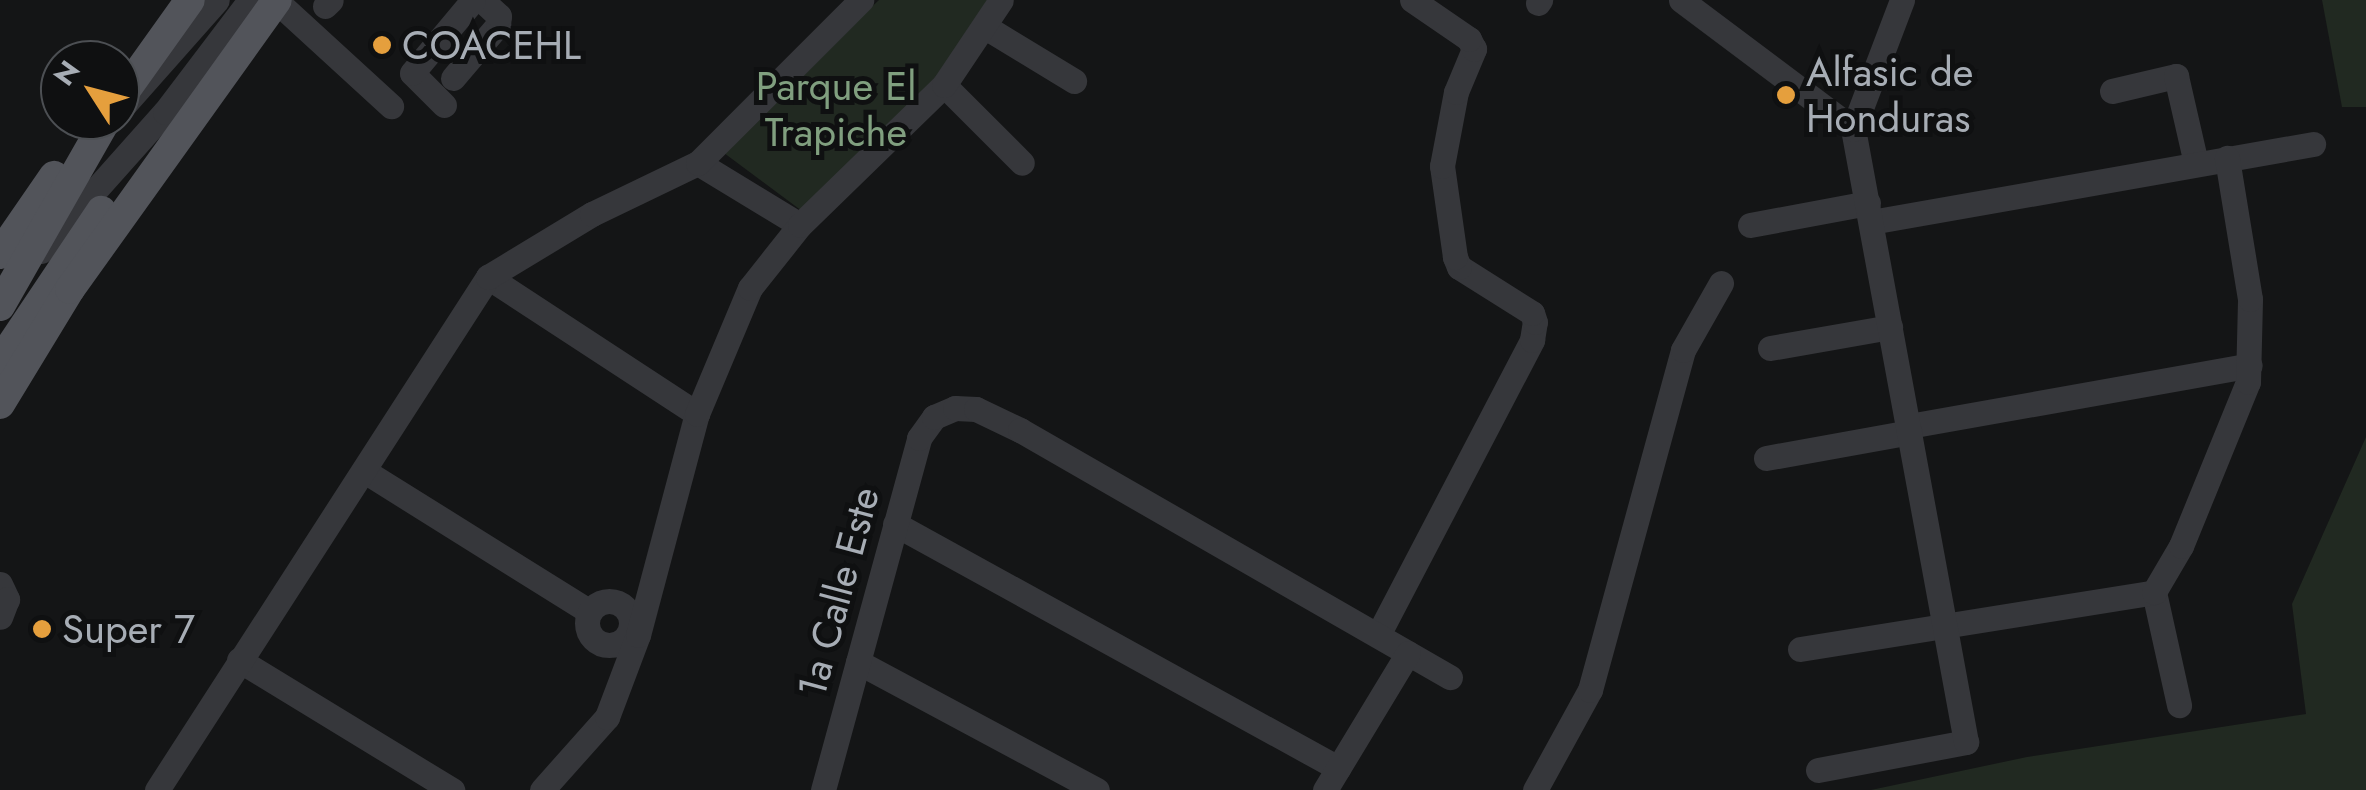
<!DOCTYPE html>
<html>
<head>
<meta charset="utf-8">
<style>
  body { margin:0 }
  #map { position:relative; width:2366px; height:790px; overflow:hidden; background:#141516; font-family:Jost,sans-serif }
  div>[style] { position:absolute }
  .green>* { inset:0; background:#212921 }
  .minor>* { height:25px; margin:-12.5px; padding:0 12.5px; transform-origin:12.5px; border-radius:12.5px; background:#36373b }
  .minor>.ring { margin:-12.5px; padding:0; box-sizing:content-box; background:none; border:25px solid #36373b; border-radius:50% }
  .major>* { height:30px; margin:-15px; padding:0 15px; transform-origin:15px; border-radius:15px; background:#52545a }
  .dots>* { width:28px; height:28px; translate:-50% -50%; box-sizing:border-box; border:5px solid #0f1011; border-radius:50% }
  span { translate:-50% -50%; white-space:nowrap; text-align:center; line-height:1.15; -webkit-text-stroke:10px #0f1011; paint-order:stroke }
  .poi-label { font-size:40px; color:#a7adb5 }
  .left { translate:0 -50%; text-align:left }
  .park-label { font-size:40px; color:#809f7f }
  .street-label { font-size:40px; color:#a7adb5 }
  .north { position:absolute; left:40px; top:40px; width:100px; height:100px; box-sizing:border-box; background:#0f1011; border:2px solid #4c4f53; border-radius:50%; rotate:306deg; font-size:28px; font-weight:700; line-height:40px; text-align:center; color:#a7adb5 }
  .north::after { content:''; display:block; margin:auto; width:35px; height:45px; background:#e59f3d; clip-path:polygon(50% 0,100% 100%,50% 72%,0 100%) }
</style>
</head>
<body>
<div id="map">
  <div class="green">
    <div style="clip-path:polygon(879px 0,992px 0,953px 64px,802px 211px,720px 150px)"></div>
    <div style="clip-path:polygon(2322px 0,2366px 0,2366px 107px,2342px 107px)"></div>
    <div style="clip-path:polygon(2366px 437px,2366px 790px,1871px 790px,2027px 757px,2306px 714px,2292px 604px)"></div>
  </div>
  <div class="minor">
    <div style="left:1681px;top:0;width:215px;rotate:36.9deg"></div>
    <div style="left:1538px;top:3px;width:4px;rotate:-56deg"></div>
    <div style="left:325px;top:6px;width:8px;rotate:-45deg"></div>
    <div style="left:285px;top:9px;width:144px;rotate:42.5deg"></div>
    <div style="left:987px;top:28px;width:102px;rotate:31.3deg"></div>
    <div style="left:453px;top:78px;width:70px;rotate:-49.7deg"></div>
    <div style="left:498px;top:25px;width:9px;rotate:-84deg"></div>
    <div style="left:499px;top:16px;width:23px;rotate:-137deg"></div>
    <div style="left:944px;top:85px;width:110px;rotate:45deg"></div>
    <div style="left:2112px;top:91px;width:66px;rotate:-13.2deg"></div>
    <div style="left:2176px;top:76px;width:89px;rotate:77.1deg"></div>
    <div style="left:124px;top:105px;width:140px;rotate:-48.5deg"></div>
    <div style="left:444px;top:105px;width:45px;rotate:-135deg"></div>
    <div style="left:412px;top:73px;width:95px;rotate:-50.1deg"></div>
    <div style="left:698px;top:163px;width:119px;rotate:31.3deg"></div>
    <div style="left:1871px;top:222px;width:449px;rotate:-10deg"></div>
    <div style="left:1750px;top:225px;width:120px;rotate:-10.6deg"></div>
    <div style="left:41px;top:251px;width:186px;rotate:-48.3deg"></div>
    <div style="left:165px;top:112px;width:141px;rotate:-52.8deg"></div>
    <div style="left:488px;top:277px;width:250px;rotate:33.2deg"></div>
    <div style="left:1770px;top:348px;width:122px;rotate:-9.9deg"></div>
    <div style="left:1909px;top:426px;width:346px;rotate:-10.1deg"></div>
    <div style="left:1766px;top:458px;width:146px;rotate:-10.2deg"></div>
    <div style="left:366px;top:472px;width:264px;rotate:32deg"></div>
    <div style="left:895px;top:524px;width:506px;rotate:28.85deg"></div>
    <div style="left:0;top:584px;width:17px;rotate:65deg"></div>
    <div style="left:7px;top:599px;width:19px;rotate:111deg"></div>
    <div style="left:2154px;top:592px;width:116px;rotate:77.5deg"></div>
    <div class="ring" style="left:587px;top:601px;width:19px;height:19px"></div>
    <div style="left:1378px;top:635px;width:333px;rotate:-62.4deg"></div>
    <div style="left:1532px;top:340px;width:18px;rotate:-81deg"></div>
    <div style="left:1535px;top:322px;width:9px;rotate:-108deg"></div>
    <div style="left:1532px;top:313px;width:86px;rotate:-147.8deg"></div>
    <div style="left:1459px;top:267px;width:11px;rotate:-112deg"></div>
    <div style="left:1455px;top:257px;width:92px;rotate:-98.1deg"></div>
    <div style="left:1442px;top:166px;width:75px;rotate:-79.3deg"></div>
    <div style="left:1456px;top:92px;width:47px;rotate:-67.3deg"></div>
    <div style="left:1474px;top:49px;width:11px;rotate:-117deg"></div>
    <div style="left:1469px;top:39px;width:69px;rotate:-145.6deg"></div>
    <div style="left:1800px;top:649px;width:359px;rotate:-9.1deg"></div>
    <div style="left:2154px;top:592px;width:53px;rotate:-59.6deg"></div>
    <div style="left:2181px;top:546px;width:177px;rotate:-67.8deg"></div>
    <div style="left:2248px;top:382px;width:83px;rotate:-88.6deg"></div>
    <div style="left:2250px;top:299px;width:143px;rotate:-99.3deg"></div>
    <div style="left:239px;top:660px;width:250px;rotate:31.4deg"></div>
    <div style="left:858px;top:662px;width:271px;rotate:28.2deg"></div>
    <div style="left:1818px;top:770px;width:151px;rotate:-10.7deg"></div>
    <div style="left:1966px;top:742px;width:623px;rotate:-100.44deg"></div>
    <div style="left:1853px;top:129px;width:138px;rotate:-69.2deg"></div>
    <div style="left:157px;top:790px;width:611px;rotate:-57.17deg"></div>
    <div style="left:488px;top:277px;width:122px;rotate:-31.2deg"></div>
    <div style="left:592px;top:214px;width:118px;rotate:-25.7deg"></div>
    <div style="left:698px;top:163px;width:231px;rotate:-45deg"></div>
    <div style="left:542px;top:790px;width:98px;rotate:-48.3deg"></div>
    <div style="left:607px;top:717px;width:88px;rotate:-69.3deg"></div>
    <div style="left:638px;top:635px;width:229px;rotate:-75.1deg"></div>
    <div style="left:697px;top:414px;width:137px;rotate:-67.2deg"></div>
    <div style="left:750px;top:288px;width:80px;rotate:-51.6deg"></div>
    <div style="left:800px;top:225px;width:201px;rotate:-44.2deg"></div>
    <div style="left:944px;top:85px;width:102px;rotate:-56.2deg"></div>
    <div style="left:823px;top:790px;width:365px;rotate:-74.7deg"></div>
    <div style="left:919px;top:438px;width:26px;rotate:-54deg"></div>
    <div style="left:934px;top:417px;width:23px;rotate:-23deg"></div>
    <div style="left:955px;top:408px;width:21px;rotate:3deg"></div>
    <div style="left:976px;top:409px;width:49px;rotate:25.5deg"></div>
    <div style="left:1020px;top:430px;width:496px;rotate:29.9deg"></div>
    <div style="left:1325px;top:790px;width:160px;rotate:-58.8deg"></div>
    <div style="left:1535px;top:790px;width:114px;rotate:-61.2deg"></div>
    <div style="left:1590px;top:690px;width:352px;rotate:-74.7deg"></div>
    <div style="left:1683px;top:350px;width:77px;rotate:-60.4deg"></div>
  </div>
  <div class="major">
    <div style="left:120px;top:98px;width:120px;rotate:-54.5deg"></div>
    <div style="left:0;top:254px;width:95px;rotate:-55.3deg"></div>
    <div style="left:0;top:306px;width:214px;rotate:-60.3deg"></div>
    <div style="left:0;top:362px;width:182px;rotate:-56.2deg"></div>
    <div style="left:0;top:404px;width:135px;rotate:-58.7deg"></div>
    <div style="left:70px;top:289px;width:355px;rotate:-54.4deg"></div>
  </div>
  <div class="dots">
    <div style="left:382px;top:45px;background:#e59f3d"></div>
    <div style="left:1786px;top:95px;background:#e59f3d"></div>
    <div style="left:42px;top:629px;background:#e59f3d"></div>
  </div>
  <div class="poi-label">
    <span class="left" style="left:402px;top:45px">COACEHL</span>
    <span class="left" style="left:1806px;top:95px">Alfasic de<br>Honduras</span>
    <span class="left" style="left:62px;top:629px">Super 7</span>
  </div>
  <div class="park-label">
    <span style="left:836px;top:109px">Parque El<br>Trapiche</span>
  </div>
  <div class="street-label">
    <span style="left:838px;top:592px;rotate:-75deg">1a Calle Este</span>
  </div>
  <div class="north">N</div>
</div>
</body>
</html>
